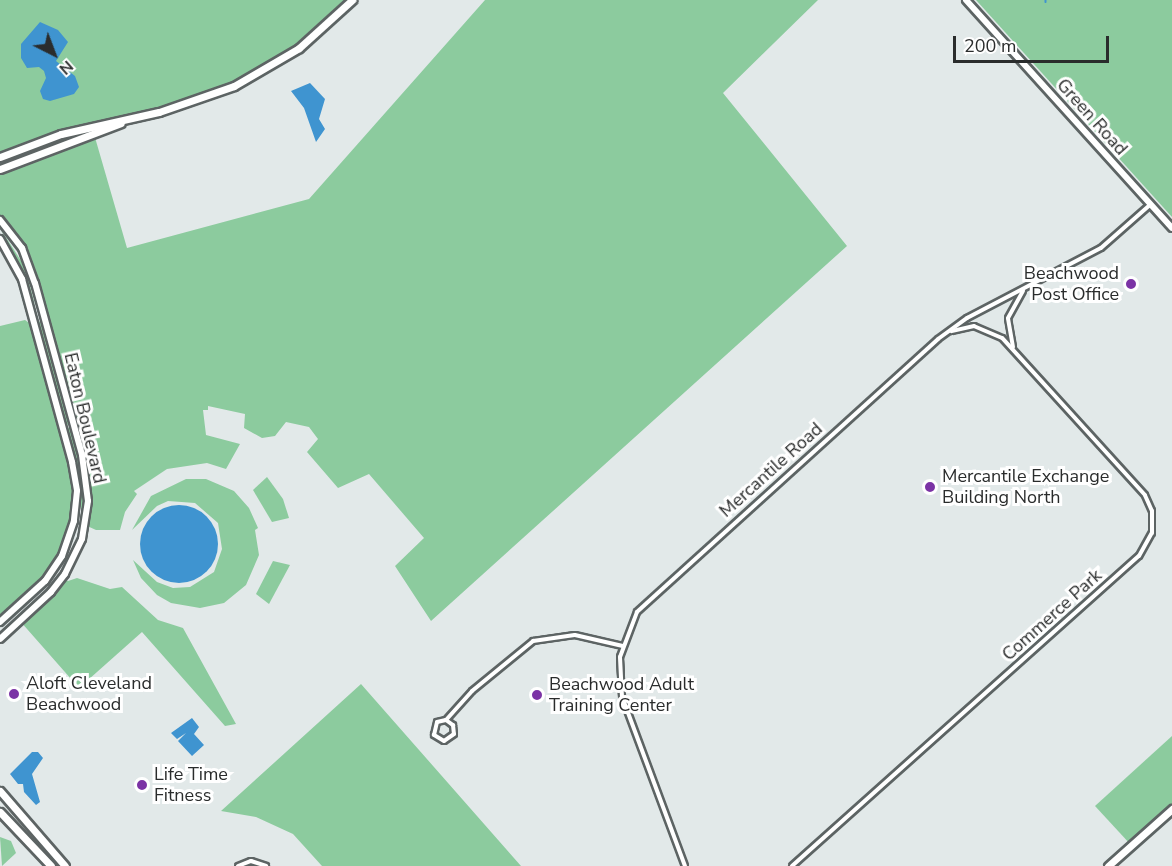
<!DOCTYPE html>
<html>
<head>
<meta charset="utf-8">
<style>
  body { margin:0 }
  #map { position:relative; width:1172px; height:866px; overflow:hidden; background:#e2e9e9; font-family:"Nunito Sans",sans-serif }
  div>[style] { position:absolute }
  .green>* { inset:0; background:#8ccb9e }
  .water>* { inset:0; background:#3f94d0 }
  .round { border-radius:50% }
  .stream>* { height:1.5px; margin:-0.75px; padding:0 0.75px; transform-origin:0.75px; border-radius:0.75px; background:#3f94d0 }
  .roads { filter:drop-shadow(2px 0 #5d6464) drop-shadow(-2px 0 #5d6464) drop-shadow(0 2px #5d6464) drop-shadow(0 -2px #5d6464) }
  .street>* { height:4px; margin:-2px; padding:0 2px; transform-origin:2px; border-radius:2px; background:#fff }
  .secondary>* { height:6px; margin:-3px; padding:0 3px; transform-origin:3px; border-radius:3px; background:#fff }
  .primary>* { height:7px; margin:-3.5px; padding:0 3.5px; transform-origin:3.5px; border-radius:3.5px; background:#fff }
  .dots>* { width:16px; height:16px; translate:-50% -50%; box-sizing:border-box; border:3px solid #fff; border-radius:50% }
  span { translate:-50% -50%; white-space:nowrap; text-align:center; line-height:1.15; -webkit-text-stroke:6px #fff; paint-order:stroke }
  .street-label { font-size:18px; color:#2a2c2c }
  .poi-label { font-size:18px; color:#2a2c2c }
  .right { translate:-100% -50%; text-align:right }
  .left { translate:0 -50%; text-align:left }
  .north { position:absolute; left:24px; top:24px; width:60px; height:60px; -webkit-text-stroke:4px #fff; paint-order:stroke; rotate:138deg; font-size:16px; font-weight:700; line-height:24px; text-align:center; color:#2a2c2c }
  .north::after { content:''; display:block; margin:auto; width:21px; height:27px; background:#2a2c2c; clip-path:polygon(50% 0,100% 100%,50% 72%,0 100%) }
  .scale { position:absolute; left:953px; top:36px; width:156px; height:27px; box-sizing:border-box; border:3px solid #2a2c2c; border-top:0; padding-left:8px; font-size:18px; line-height:21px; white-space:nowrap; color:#2a2c2c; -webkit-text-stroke:4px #fff; paint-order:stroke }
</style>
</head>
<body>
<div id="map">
  <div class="green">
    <div style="clip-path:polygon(0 0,352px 0,267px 69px,201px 99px,106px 122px,0 157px)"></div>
    <div style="clip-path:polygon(485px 0,818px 0,723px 93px,847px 246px,431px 621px,395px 566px,424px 538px,369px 474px,338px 488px,307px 452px,318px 439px,309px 427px,286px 422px,275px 436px,262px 438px,244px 428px,245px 414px,208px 406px,208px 410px,203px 410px,206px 435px,240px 444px,226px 469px,207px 463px,167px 469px,134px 491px,137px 494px,125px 512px,120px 530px,96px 530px,85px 525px,86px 476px,28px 261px,0 220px,0 169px,94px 134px,127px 248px,309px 199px)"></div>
    <div style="clip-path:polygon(976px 0,1172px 0,1172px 217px)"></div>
    <div style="clip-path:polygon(0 228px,25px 267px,35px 305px,18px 262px)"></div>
    <div style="clip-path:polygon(25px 320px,32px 325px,75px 476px,74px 521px,54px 569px,0 622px,0 326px)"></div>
    <div style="clip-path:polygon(40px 321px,70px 424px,66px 425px,38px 324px)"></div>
    <div style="clip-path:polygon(71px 427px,85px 493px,81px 523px,81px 487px,67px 428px)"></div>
    <div style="clip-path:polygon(267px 477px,283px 499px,289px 518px,272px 522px,253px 490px)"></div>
    <div style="clip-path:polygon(186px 479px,206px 479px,234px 491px,249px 508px,258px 528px,255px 530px,259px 555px,246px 585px,224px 603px,200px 608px,171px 603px,157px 595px,141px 578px,133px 560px,157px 582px,173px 588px,190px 587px,214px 572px,222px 549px,218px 523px,195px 503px,168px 501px,157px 506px,132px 530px,151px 496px)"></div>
    <div style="clip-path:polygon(273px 561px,290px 565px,269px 604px,256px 594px)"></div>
    <div style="clip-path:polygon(62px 578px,68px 581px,77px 578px,110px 589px,122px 587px,158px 620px,183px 628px,236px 724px,225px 726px,142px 632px,79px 688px,20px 621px)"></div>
    <div style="clip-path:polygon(361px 684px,521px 866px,322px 866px,293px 834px,256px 817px,221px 811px)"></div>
    <div style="clip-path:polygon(1172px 736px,1172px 809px,1131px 845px,1095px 806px)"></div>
    <div style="clip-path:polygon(0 837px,11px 841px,16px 853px,2px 866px)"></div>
  </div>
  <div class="water">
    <div style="clip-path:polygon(40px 22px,58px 30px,68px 42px,56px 61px,75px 76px,79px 87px,74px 94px,50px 101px,43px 99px,40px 91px,46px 78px,44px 71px,39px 67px,27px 68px,21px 58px,21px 44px)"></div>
    <div style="clip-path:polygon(310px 83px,325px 99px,319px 119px,325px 129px,316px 142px,304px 108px,291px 91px)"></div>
    <div class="round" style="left:140px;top:505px;width:78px;height:78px"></div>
    <div style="clip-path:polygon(192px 718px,199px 727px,194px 734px,204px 745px,192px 756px,178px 741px,186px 733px,177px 739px,171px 733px)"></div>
    <div style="clip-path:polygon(32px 752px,38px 752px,43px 758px,32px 774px,40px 802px,36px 805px,24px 792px,23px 784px,18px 784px,10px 774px)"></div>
  </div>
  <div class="stream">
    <div style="left:1046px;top:0;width:2px;rotate:90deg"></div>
  </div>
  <div class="roads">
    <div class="street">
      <div style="left:1013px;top:347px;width:29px;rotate:-100deg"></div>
      <div style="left:1008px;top:318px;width:31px;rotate:-61deg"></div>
      <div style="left:446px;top:720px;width:9px;rotate:36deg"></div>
      <div style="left:453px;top:725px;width:9px;rotate:84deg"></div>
      <div style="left:454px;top:734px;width:12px;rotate:145deg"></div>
      <div style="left:444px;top:741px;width:12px;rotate:-149deg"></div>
      <div style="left:434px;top:735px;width:13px;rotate:-77deg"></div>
      <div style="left:437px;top:722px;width:9px;rotate:-13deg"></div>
      <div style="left:446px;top:720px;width:39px;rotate:-48deg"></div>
      <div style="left:472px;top:691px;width:79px;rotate:-39.3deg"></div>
      <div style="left:533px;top:641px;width:42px;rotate:-8.1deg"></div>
      <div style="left:575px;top:635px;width:49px;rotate:12.9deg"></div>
      <div style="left:238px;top:866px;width:14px;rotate:-21deg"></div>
      <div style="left:251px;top:861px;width:16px;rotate:18deg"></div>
      <div style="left:685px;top:866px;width:180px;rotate:-110.4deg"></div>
      <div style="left:622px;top:697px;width:40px;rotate:-92.9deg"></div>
      <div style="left:620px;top:657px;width:48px;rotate:-69.3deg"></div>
      <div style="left:637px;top:612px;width:406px;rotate:-42.2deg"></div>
      <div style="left:938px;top:339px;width:36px;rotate:-36deg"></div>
      <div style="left:967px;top:318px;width:151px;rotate:-27.6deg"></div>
      <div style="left:1101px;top:248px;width:65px;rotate:-41.3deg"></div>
      <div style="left:792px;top:866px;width:465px;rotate:-41.8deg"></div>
      <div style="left:1139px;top:556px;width:26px;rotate:-61deg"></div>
      <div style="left:1152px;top:533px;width:22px;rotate:-90deg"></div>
      <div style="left:1152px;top:511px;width:17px;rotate:-114deg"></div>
      <div style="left:1145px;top:495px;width:212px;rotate:-132.3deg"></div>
      <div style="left:1002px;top:338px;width:30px;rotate:-157deg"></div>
      <div style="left:974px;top:326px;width:23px;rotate:167deg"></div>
    </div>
    <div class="secondary">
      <div style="left:966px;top:0;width:307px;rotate:47.9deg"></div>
      <div style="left:0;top:220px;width:36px;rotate:52deg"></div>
      <div style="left:22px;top:248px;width:37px;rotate:70deg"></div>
      <div style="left:35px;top:283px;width:178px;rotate:74.7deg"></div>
      <div style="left:82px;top:455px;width:46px;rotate:82.6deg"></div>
      <div style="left:88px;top:501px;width:38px;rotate:99deg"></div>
      <div style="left:82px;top:539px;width:39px;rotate:116deg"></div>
      <div style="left:65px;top:574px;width:23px;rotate:128deg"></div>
      <div style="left:51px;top:592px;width:69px;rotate:137.3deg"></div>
      <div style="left:0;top:239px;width:46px;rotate:61.2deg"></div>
      <div style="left:22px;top:279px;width:190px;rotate:74.7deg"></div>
      <div style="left:72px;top:462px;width:29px;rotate:80deg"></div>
      <div style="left:77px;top:491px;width:30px;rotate:96deg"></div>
      <div style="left:74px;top:521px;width:37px;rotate:109deg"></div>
      <div style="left:62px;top:556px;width:30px;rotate:124deg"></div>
      <div style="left:45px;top:581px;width:61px;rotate:137.7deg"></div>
    </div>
    <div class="primary">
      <div style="left:0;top:157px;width:65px;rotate:-20.7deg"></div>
      <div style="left:61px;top:134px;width:100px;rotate:-12.7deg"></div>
      <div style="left:159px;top:112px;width:79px;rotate:-19.1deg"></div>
      <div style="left:234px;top:86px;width:75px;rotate:-30.3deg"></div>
      <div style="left:299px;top:48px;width:72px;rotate:-42.2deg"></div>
      <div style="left:0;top:169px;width:129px;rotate:-20.8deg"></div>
      <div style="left:0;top:791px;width:99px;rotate:49.1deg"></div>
      <div style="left:0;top:812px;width:74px;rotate:46.6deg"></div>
      <div style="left:1108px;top:866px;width:86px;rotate:-41.7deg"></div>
    </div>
  </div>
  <div class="dots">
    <div style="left:1131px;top:284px;background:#7b33a5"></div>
    <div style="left:930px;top:487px;background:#7b33a5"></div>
    <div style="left:14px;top:694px;background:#7b33a5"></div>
    <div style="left:537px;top:695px;background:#7b33a5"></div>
    <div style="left:142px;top:785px;background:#7b33a5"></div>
  </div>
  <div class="street-label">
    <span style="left:1092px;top:117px;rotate:48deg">Green Road</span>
    <span style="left:85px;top:418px;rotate:77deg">Eaton Boulevard</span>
    <span style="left:771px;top:470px;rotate:-42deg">Mercantile Road</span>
    <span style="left:1052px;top:615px;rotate:-42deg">Commerce Park</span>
  </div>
  <div class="poi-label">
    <span class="right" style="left:1119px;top:284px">Beachwood<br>Post Office</span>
    <span class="left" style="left:942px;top:487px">Mercantile Exchange<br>Building North</span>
    <span class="left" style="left:26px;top:694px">Aloft Cleveland<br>Beachwood</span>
    <span class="left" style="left:549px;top:695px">Beachwood Adult<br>Training Center</span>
    <span class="left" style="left:154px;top:785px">Life Time<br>Fitness</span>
  </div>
  <div class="north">N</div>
  <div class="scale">200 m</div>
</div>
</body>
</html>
